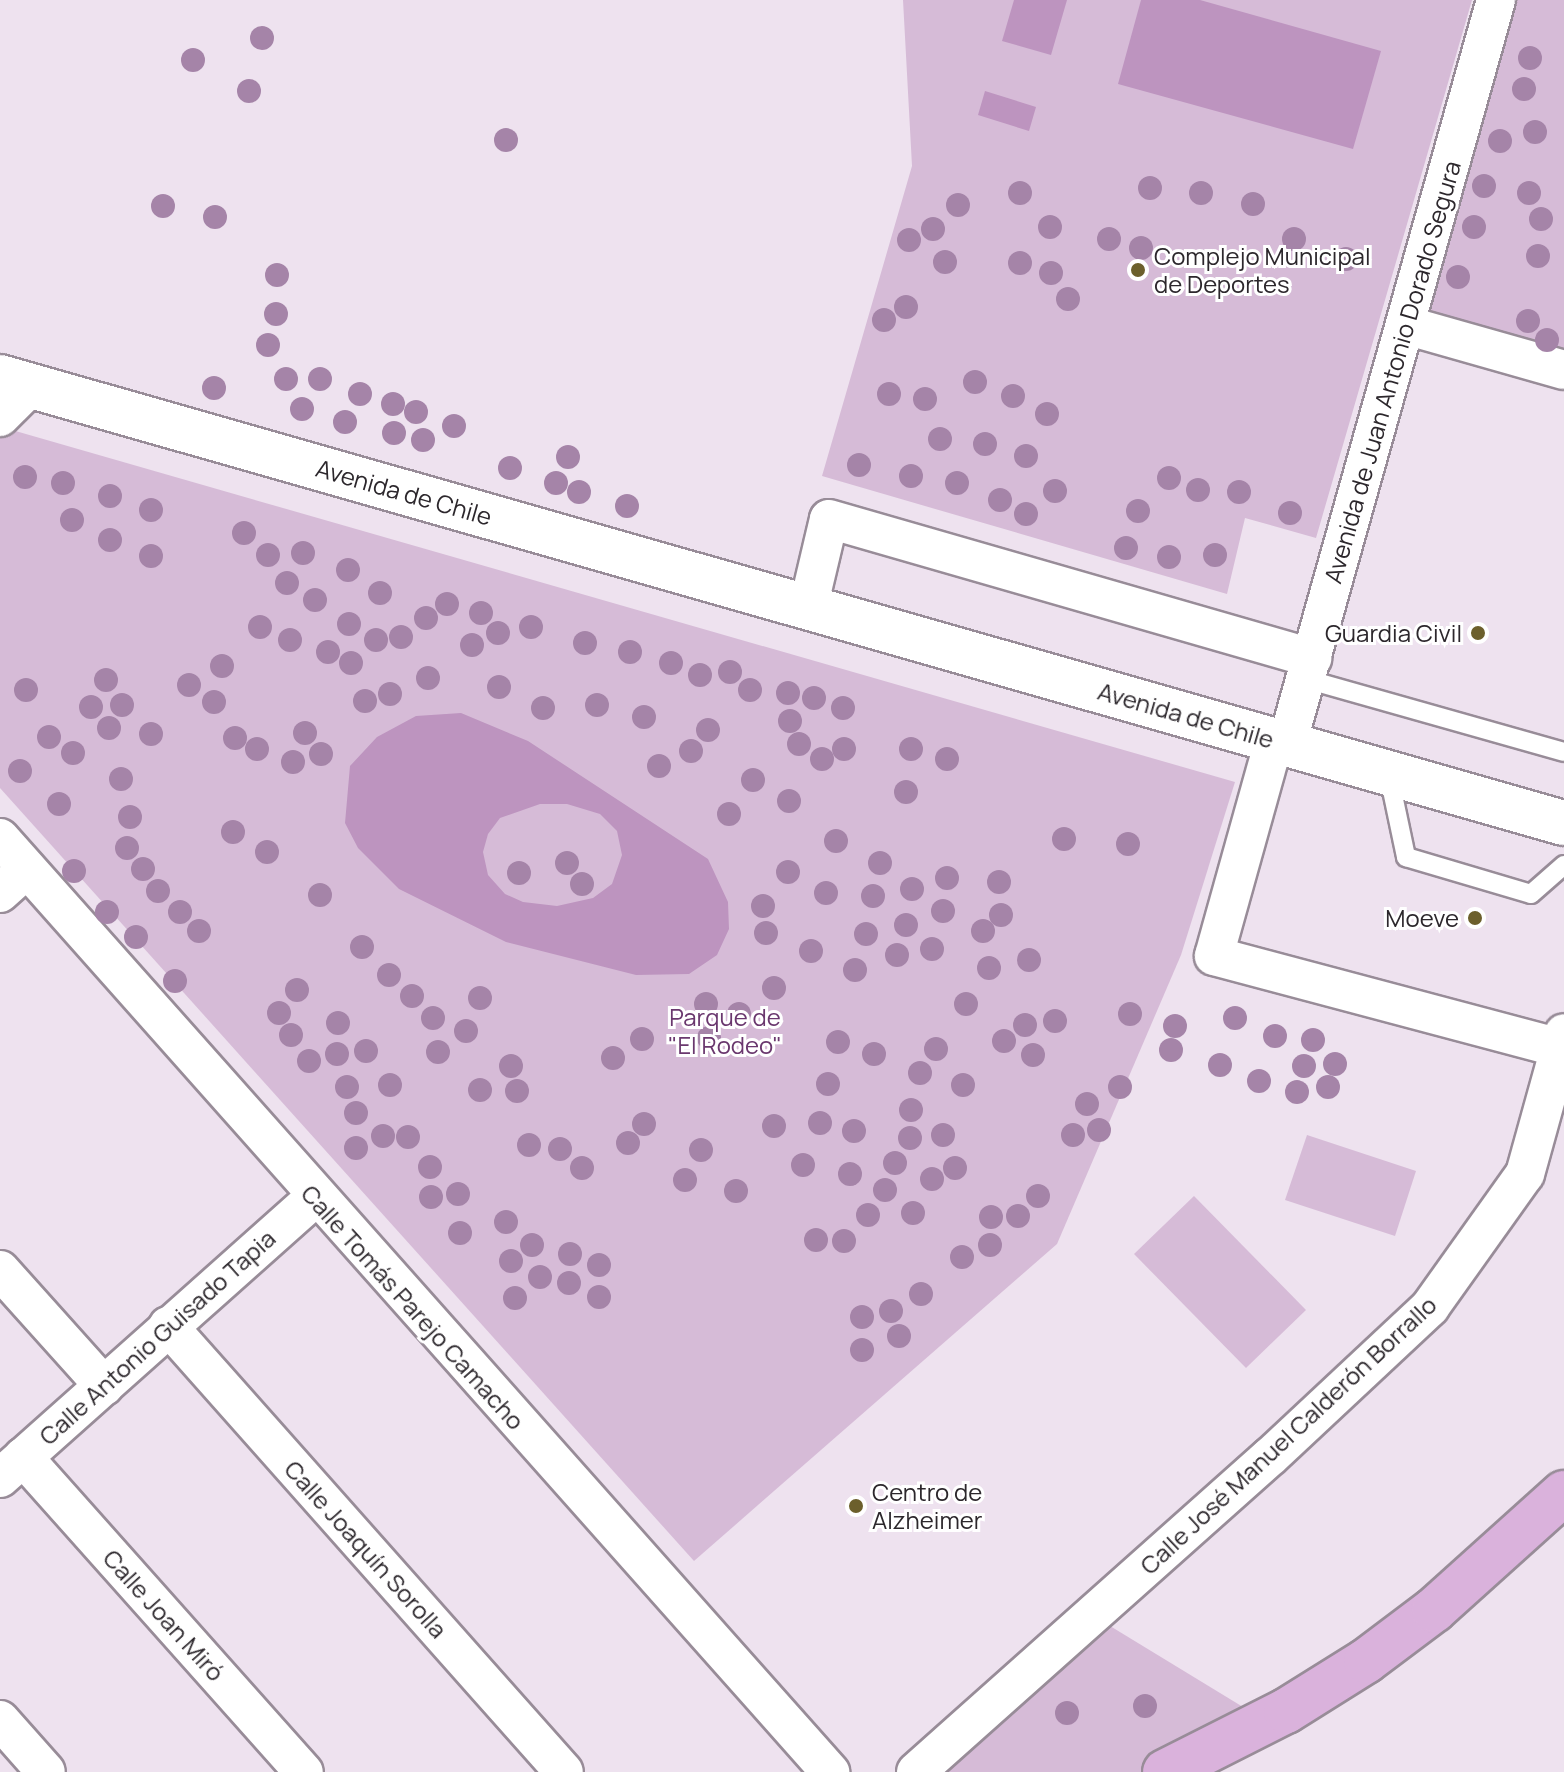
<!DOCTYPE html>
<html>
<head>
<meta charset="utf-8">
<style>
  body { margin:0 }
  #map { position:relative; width:1564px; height:1772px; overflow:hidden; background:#eee2ef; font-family:Manrope,sans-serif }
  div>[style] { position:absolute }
  .green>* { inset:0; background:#d6bbd7 }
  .water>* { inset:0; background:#bd94bf }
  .roads { filter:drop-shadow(2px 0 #988c98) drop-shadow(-2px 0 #988c98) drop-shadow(0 2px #988c98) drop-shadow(0 -2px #988c98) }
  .service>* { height:18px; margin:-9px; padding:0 9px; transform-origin:9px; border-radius:9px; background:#fff }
  .minor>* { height:38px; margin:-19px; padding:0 19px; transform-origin:19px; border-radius:19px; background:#fff }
  .tertiary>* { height:44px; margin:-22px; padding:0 22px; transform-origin:22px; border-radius:22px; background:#fff }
  .primary>* { height:44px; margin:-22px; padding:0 22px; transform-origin:22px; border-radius:22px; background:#dab2dc }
  .trees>* { width:24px; height:24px; margin:-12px; border-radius:50%; background:#a584a8 }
  .dots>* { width:22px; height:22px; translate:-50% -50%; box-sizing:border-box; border:4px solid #fff; border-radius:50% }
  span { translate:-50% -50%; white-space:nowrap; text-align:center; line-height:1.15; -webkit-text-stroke:6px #fff; paint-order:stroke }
  .poi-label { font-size:24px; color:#2c272c }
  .left { translate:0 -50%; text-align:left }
  .right { translate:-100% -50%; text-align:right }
  .street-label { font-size:24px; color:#2c272c }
  .park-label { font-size:24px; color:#6a376e }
</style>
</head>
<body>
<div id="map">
  <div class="green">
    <div style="clip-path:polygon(903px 0,1472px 0,1316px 538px,1245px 518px,1227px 594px,822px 476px,912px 166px)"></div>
    <div style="clip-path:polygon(1516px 0,1564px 0,1564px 353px,1433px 317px,1430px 306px)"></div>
    <div style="clip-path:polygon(12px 430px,1235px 782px,1181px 955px,1057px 1244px,694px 1561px,0 788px,0 438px)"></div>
    <div style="clip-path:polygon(1307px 1135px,1416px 1171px,1395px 1236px,1285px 1200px)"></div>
    <div style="clip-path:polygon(1194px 1196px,1306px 1310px,1246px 1368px,1134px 1254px)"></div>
    <div style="clip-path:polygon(1092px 1615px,1266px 1721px,1165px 1772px,916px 1772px)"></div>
  </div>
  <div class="water">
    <div style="clip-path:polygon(1014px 0,1067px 0,1051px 55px,1002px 41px)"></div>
    <div style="clip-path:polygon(1141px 0,1200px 0,1381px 51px,1353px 149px,1118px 84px)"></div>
    <div style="clip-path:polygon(985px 91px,1036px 107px,1029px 131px,978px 115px)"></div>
    <div style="clip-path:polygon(evenodd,461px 713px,528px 741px,708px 859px,728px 902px,729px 929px,717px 955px,689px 974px,636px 975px,506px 942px,399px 889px,358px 848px,345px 823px,350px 766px,377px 737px,416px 716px,461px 713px,540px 804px,567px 804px,600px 814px,617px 831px,622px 855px,612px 884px,593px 898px,557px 906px,523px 902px,505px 894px,488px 875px,483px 852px,488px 834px,500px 818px,540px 804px)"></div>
  </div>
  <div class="roads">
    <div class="service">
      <div style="left:1306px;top:679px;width:268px;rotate:15.8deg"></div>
      <div style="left:1389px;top:776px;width:83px;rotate:78.1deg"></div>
      <div style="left:1406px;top:857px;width:130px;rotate:16.5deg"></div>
      <div style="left:1531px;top:894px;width:44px;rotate:-41.3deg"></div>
    </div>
    <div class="minor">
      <div style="left:1405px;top:325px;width:165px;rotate:15.8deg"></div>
      <div style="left:0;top:417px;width:44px;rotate:-45deg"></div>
      <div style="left:808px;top:608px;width:91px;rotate:-76.7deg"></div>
      <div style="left:829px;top:519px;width:503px;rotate:16.06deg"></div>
      <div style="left:1274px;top:741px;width:223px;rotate:105.6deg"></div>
      <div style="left:1214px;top:956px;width:358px;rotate:14.9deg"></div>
      <div style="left:1287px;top:744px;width:773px;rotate:-74.31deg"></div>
      <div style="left:0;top:838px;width:1250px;rotate:48.37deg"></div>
      <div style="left:0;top:893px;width:36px;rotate:-42deg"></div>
      <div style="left:0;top:1270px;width:156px;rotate:48.1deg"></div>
      <div style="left:168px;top:1326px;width:596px;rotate:48.4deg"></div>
      <div style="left:23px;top:1457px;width:422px;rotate:48.3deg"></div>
      <div style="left:0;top:1478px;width:422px;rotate:-41.7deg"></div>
      <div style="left:0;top:1720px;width:69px;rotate:48.5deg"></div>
      <div style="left:916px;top:1772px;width:475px;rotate:-41.7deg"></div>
      <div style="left:1271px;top:1456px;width:218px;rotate:-43.1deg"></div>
      <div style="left:1430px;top:1307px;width:163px;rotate:-54.5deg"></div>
      <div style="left:1525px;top:1174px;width:146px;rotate:-74.5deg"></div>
    </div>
    <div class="tertiary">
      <div style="left:0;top:377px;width:1626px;rotate:15.92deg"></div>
    </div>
    <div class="primary">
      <div style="left:1165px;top:1772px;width:136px;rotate:-26.8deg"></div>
      <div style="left:1286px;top:1711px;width:94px;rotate:-32deg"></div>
      <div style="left:1366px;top:1661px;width:85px;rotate:-36.9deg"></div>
      <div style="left:1434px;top:1610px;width:175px;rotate:-42deg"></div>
    </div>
  </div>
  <div class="trees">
    <div style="left:262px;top:38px"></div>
    <div style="left:1530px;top:58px"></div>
    <div style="left:193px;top:60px"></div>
    <div style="left:1524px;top:89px"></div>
    <div style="left:249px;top:91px"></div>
    <div style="left:1535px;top:132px"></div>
    <div style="left:506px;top:140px"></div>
    <div style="left:1500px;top:141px"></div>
    <div style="left:1484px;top:186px"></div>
    <div style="left:1150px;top:188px"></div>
    <div style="left:1020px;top:193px"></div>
    <div style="left:1201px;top:193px"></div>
    <div style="left:1529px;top:193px"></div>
    <div style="left:1253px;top:204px"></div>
    <div style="left:958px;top:205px"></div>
    <div style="left:163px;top:206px"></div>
    <div style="left:215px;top:217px"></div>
    <div style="left:1541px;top:219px"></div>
    <div style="left:1050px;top:227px"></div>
    <div style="left:1474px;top:227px"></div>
    <div style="left:933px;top:229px"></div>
    <div style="left:1109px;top:239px"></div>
    <div style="left:1294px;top:239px"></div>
    <div style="left:909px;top:240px"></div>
    <div style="left:1141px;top:248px"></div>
    <div style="left:1538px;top:256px"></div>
    <div style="left:1346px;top:259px"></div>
    <div style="left:945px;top:262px"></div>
    <div style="left:1020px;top:263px"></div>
    <div style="left:1051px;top:273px"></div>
    <div style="left:277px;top:275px"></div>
    <div style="left:1458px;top:277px"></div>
    <div style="left:1068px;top:299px"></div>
    <div style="left:906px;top:307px"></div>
    <div style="left:276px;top:314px"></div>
    <div style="left:884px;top:320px"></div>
    <div style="left:1528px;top:321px"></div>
    <div style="left:1547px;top:340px"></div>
    <div style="left:268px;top:345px"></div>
    <div style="left:286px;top:379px"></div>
    <div style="left:320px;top:379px"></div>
    <div style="left:975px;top:382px"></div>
    <div style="left:214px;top:388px"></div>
    <div style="left:360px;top:394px"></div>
    <div style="left:889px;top:394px"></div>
    <div style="left:1013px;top:396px"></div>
    <div style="left:925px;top:399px"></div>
    <div style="left:393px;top:404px"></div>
    <div style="left:302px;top:409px"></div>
    <div style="left:416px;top:412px"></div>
    <div style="left:1047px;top:414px"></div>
    <div style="left:345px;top:422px"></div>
    <div style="left:454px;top:426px"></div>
    <div style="left:394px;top:433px"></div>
    <div style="left:940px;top:439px"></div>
    <div style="left:423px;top:440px"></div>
    <div style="left:985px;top:444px"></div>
    <div style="left:1026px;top:456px"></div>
    <div style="left:568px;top:457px"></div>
    <div style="left:859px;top:465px"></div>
    <div style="left:510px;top:468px"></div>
    <div style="left:911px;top:476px"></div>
    <div style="left:25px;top:477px"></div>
    <div style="left:1169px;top:478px"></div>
    <div style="left:63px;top:483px"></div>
    <div style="left:556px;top:483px"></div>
    <div style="left:957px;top:483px"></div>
    <div style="left:1198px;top:490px"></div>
    <div style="left:1055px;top:491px"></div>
    <div style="left:579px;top:492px"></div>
    <div style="left:1239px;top:492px"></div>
    <div style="left:110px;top:496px"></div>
    <div style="left:1000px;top:500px"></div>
    <div style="left:627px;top:506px"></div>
    <div style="left:151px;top:510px"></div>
    <div style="left:1138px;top:511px"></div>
    <div style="left:1290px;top:513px"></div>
    <div style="left:1026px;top:514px"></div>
    <div style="left:72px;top:520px"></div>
    <div style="left:244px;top:533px"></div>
    <div style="left:110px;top:540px"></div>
    <div style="left:1126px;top:548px"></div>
    <div style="left:303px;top:553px"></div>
    <div style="left:268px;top:555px"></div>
    <div style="left:1215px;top:555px"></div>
    <div style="left:151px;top:556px"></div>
    <div style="left:1169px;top:557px"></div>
    <div style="left:348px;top:570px"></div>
    <div style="left:287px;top:583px"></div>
    <div style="left:380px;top:593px"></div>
    <div style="left:315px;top:600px"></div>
    <div style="left:447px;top:604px"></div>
    <div style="left:481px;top:613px"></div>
    <div style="left:426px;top:618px"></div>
    <div style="left:349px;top:624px"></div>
    <div style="left:260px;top:627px"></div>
    <div style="left:531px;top:627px"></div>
    <div style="left:498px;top:633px"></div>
    <div style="left:401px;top:637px"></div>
    <div style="left:290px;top:640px"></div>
    <div style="left:376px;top:640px"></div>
    <div style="left:585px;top:643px"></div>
    <div style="left:472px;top:645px"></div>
    <div style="left:328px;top:652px"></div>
    <div style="left:630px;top:652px"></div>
    <div style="left:351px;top:663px"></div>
    <div style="left:671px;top:663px"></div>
    <div style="left:222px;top:666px"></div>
    <div style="left:730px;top:672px"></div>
    <div style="left:700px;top:675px"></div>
    <div style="left:428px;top:678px"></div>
    <div style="left:106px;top:680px"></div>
    <div style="left:189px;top:685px"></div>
    <div style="left:499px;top:687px"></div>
    <div style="left:26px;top:690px"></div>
    <div style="left:750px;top:690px"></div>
    <div style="left:788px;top:693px"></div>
    <div style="left:390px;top:694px"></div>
    <div style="left:814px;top:698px"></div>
    <div style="left:365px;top:701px"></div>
    <div style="left:214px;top:702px"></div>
    <div style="left:122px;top:705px"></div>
    <div style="left:597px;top:705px"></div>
    <div style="left:91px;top:707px"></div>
    <div style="left:543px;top:708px"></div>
    <div style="left:843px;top:708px"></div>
    <div style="left:644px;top:717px"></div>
    <div style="left:790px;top:721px"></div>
    <div style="left:109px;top:728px"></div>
    <div style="left:708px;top:730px"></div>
    <div style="left:305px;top:733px"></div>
    <div style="left:151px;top:734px"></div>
    <div style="left:49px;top:737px"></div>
    <div style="left:235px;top:738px"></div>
    <div style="left:799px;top:744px"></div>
    <div style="left:257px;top:749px"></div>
    <div style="left:844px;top:749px"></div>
    <div style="left:911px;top:749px"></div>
    <div style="left:691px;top:751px"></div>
    <div style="left:73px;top:753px"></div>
    <div style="left:321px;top:754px"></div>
    <div style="left:822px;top:759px"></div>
    <div style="left:947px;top:759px"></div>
    <div style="left:293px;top:762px"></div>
    <div style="left:659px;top:766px"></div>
    <div style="left:20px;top:771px"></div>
    <div style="left:121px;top:779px"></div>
    <div style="left:753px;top:780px"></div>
    <div style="left:906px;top:792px"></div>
    <div style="left:789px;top:801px"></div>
    <div style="left:59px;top:804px"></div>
    <div style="left:729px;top:814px"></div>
    <div style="left:130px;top:817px"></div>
    <div style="left:233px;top:832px"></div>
    <div style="left:1064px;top:839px"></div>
    <div style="left:836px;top:841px"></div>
    <div style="left:1128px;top:844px"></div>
    <div style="left:127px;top:848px"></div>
    <div style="left:267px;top:852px"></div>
    <div style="left:567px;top:863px"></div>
    <div style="left:880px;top:863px"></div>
    <div style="left:143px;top:869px"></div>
    <div style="left:74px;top:871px"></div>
    <div style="left:788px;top:872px"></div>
    <div style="left:519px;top:873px"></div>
    <div style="left:947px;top:878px"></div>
    <div style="left:999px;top:882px"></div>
    <div style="left:582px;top:884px"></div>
    <div style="left:912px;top:889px"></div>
    <div style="left:158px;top:891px"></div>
    <div style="left:826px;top:893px"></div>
    <div style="left:320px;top:895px"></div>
    <div style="left:873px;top:896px"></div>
    <div style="left:763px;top:906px"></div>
    <div style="left:943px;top:911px"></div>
    <div style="left:107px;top:912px"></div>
    <div style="left:180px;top:912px"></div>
    <div style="left:1001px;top:915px"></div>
    <div style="left:906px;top:925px"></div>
    <div style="left:199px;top:931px"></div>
    <div style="left:983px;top:931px"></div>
    <div style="left:766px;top:933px"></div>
    <div style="left:866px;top:934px"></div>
    <div style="left:136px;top:937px"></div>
    <div style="left:362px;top:947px"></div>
    <div style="left:932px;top:949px"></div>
    <div style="left:811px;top:951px"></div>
    <div style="left:897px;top:955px"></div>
    <div style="left:1029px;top:960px"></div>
    <div style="left:989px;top:968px"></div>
    <div style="left:855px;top:970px"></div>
    <div style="left:389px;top:975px"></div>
    <div style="left:175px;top:981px"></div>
    <div style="left:774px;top:988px"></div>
    <div style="left:297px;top:990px"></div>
    <div style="left:412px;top:996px"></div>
    <div style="left:480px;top:998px"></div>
    <div style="left:706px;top:1004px"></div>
    <div style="left:966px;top:1004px"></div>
    <div style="left:279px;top:1013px"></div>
    <div style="left:739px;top:1014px"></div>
    <div style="left:1130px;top:1014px"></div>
    <div style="left:433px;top:1018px"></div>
    <div style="left:1235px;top:1018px"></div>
    <div style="left:1055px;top:1021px"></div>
    <div style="left:338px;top:1023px"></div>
    <div style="left:1025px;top:1025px"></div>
    <div style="left:1175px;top:1026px"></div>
    <div style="left:466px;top:1031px"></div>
    <div style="left:291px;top:1035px"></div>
    <div style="left:1275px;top:1036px"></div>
    <div style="left:709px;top:1038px"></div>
    <div style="left:642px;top:1039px"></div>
    <div style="left:1313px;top:1040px"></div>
    <div style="left:1004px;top:1041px"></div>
    <div style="left:838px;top:1042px"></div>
    <div style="left:936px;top:1049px"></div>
    <div style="left:1171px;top:1050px"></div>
    <div style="left:366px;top:1051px"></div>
    <div style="left:438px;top:1052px"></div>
    <div style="left:337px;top:1054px"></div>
    <div style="left:874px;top:1054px"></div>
    <div style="left:1033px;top:1055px"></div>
    <div style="left:613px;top:1058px"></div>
    <div style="left:309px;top:1061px"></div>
    <div style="left:1335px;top:1064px"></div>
    <div style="left:1220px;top:1065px"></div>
    <div style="left:511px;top:1066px"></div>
    <div style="left:1304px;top:1066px"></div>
    <div style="left:920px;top:1073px"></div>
    <div style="left:1259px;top:1081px"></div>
    <div style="left:828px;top:1084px"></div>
    <div style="left:390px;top:1085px"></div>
    <div style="left:963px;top:1085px"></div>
    <div style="left:347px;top:1087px"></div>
    <div style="left:1120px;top:1087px"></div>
    <div style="left:1328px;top:1087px"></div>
    <div style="left:480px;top:1090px"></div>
    <div style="left:517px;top:1091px"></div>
    <div style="left:1297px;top:1092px"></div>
    <div style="left:1087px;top:1104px"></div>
    <div style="left:911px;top:1110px"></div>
    <div style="left:356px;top:1113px"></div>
    <div style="left:820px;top:1123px"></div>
    <div style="left:644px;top:1124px"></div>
    <div style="left:774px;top:1126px"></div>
    <div style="left:1099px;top:1130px"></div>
    <div style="left:854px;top:1131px"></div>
    <div style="left:943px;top:1135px"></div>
    <div style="left:1073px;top:1135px"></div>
    <div style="left:383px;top:1136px"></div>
    <div style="left:408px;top:1137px"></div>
    <div style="left:910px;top:1138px"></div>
    <div style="left:628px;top:1143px"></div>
    <div style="left:529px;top:1145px"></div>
    <div style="left:356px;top:1148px"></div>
    <div style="left:560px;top:1149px"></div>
    <div style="left:701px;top:1150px"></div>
    <div style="left:895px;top:1163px"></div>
    <div style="left:803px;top:1165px"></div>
    <div style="left:430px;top:1167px"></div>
    <div style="left:582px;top:1168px"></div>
    <div style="left:955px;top:1168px"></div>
    <div style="left:850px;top:1174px"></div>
    <div style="left:932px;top:1179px"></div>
    <div style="left:685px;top:1180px"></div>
    <div style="left:885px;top:1190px"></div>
    <div style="left:736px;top:1191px"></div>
    <div style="left:458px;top:1194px"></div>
    <div style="left:1038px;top:1196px"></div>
    <div style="left:431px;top:1197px"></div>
    <div style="left:913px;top:1213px"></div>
    <div style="left:868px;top:1215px"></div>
    <div style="left:1018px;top:1216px"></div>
    <div style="left:991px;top:1217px"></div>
    <div style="left:506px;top:1222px"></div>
    <div style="left:460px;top:1233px"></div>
    <div style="left:816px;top:1240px"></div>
    <div style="left:844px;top:1241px"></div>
    <div style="left:532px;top:1245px"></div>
    <div style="left:990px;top:1245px"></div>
    <div style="left:570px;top:1254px"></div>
    <div style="left:962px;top:1257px"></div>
    <div style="left:511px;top:1261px"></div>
    <div style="left:599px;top:1265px"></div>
    <div style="left:540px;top:1277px"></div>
    <div style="left:569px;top:1283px"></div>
    <div style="left:921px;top:1294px"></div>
    <div style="left:599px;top:1297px"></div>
    <div style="left:515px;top:1298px"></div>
    <div style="left:891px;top:1311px"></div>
    <div style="left:862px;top:1317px"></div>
    <div style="left:899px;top:1336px"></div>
    <div style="left:862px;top:1350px"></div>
    <div style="left:1145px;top:1706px"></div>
    <div style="left:1067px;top:1713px"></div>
  </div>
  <div class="dots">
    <div style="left:1138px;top:270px;background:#6c5f2c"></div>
    <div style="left:1478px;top:633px;background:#6c5f2c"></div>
    <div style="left:1475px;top:918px;background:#6c5f2c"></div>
    <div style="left:856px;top:1506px;background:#6c5f2c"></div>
  </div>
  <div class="poi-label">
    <span class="left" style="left:1154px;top:270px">Complejo Municipal<br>de Deportes</span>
    <span class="right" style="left:1462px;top:633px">Guardia Civil</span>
    <span class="right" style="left:1459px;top:918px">Moeve</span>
    <span class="left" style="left:872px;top:1506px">Centro de<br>Alzheimer</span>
  </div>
  <div class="street-label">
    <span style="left:1392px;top:372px;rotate:-74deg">Avenida de Juan Antonio Dorado Segura</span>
    <span style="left:404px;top:492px;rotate:16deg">Avenida de Chile</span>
    <span style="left:1186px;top:715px;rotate:16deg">Avenida de Chile</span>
    <span style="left:413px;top:1307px;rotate:48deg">Calle Tomás Parejo Camacho</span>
    <span style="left:157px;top:1337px;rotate:-42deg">Calle Antonio Guisado Tapia</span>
    <span style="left:1288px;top:1435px;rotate:-43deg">Calle José Manuel Calderón Borrallo</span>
    <span style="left:366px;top:1549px;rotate:48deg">Calle Joaquín Sorolla</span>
    <span style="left:164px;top:1615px;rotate:48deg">Calle Joan Miró</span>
  </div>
  <div class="park-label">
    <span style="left:725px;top:1031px">Parque de<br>"El Rodeo"</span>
  </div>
</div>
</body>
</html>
